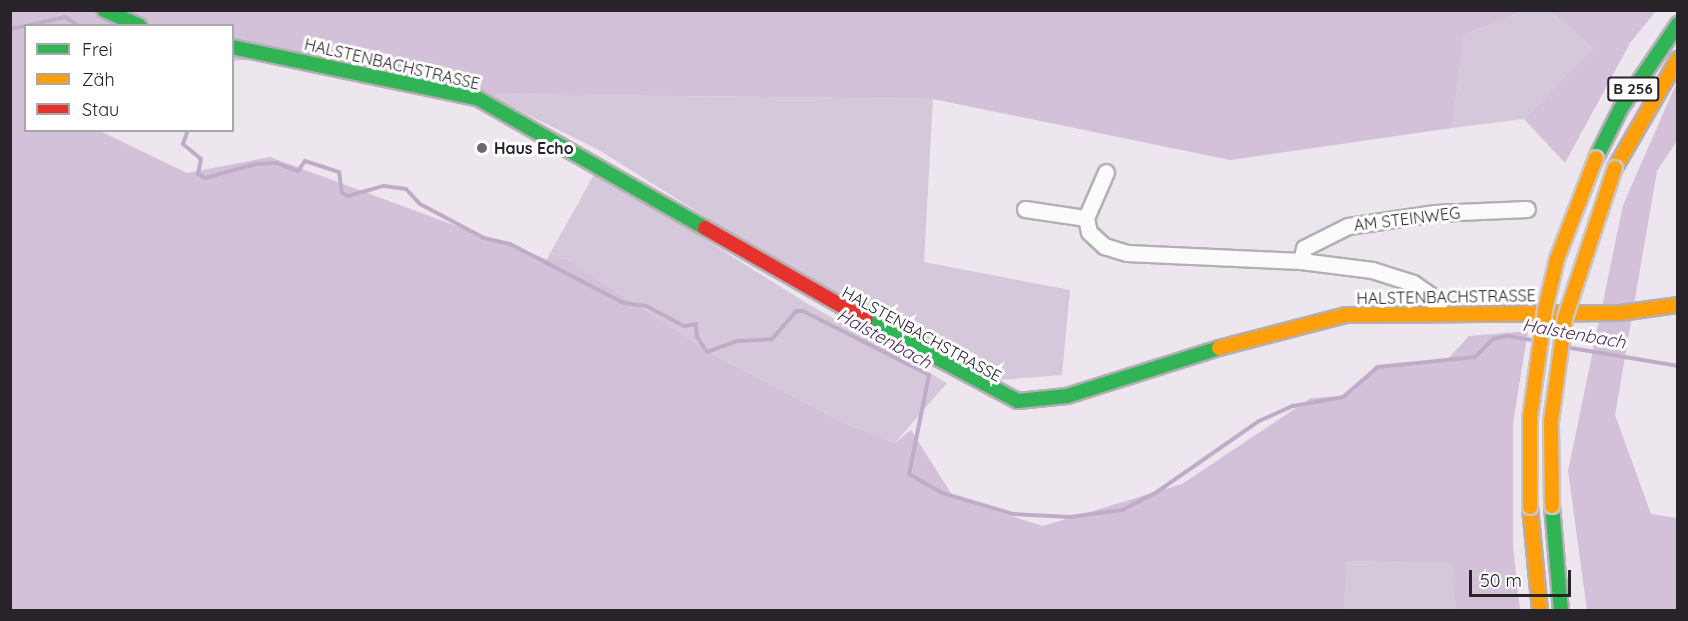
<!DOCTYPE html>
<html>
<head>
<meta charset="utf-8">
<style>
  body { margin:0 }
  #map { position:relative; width:1688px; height:621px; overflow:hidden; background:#ede6ee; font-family:Quicksand,sans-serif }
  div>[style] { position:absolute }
  .green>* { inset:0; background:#d5c8da }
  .forest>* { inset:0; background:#d3c1d9 }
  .stream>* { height:4px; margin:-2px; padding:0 2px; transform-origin:2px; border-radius:2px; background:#c0acc8 }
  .roads { filter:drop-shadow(2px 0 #b4afb5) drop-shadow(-2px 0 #b4afb5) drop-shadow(0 2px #b4afb5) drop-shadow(0 -2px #b4afb5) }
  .street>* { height:15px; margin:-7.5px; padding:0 7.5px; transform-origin:7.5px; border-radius:7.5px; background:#fcfbfc }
  .fast>* { height:14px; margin:-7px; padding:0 7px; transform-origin:7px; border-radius:7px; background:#30b455 }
  .slow>* { height:14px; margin:-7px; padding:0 7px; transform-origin:7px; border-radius:7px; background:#ff9f0a }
  .jam>* { height:14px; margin:-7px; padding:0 7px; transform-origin:7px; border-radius:7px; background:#e5322d }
  .bridges { filter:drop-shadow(2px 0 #c9c6ca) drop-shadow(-2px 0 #c9c6ca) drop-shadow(0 2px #c9c6ca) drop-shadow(0 -2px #c9c6ca) }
  .slow-bridge>* { height:14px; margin:-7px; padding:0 7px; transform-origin:7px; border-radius:7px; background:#ff9f0a }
  .dots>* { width:16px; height:16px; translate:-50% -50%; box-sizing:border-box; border:3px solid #fff; border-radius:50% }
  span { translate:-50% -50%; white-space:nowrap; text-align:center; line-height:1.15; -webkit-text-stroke:6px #fff; paint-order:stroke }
  .shield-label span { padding:2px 4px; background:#fff; border:2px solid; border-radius:4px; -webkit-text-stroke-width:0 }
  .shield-label { font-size:15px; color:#272329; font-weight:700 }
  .street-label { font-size:16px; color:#272329 }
  .poi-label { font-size:16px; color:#272329; font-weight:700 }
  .left { translate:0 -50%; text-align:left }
  .water-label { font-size:18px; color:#532f60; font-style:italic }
  .frame { position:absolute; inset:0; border:12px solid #272329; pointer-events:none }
  .legend { position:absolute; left:24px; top:24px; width:210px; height:108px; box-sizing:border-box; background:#fff; border:2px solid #a9a7a9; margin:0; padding:8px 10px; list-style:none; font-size:18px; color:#272329 }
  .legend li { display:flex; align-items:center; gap:12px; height:30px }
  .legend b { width:30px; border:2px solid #a9a7a9 }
  .scale { position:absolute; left:1469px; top:570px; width:102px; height:27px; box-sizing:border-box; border:3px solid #272329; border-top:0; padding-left:8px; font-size:18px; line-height:21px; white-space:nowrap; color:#272329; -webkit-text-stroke:4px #fff; paint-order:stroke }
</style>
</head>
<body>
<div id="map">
  <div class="green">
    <div style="clip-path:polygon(1524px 11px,1550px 11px,1595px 48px,1524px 119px,1452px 128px,1464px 35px)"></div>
    <div style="clip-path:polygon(486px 94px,933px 99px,924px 262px,1070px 290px,1062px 375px,988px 381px,750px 245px,599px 150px)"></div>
    <div style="clip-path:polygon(596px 171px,808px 304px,947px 383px,895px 443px,840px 421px,709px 352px,567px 259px,547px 259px)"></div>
    <div style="clip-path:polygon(1345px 561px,1453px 564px,1456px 610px,1344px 610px)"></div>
  </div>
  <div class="forest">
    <div style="clip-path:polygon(10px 11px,1524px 11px,1464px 35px,1452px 128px,1230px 160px,933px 99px,486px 94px,323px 53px,233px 61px,232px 26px,26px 26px,26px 130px,100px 131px,187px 173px,270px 157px,546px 259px,567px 259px,709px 352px,840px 421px,895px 443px,911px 430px,954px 498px,1043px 526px,1182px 484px,1311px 398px,1347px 396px,1376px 365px,1445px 362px,1469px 336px,1528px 331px,1513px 423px,1513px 545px,1520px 610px,1456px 610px,1452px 564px,1346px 561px,1344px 610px,11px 610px)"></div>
    <div style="clip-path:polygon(1550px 11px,1656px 11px,1630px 43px,1565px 163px,1524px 119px,1594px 48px)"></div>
    <div style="clip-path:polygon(1677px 82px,1677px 141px,1657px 171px,1615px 415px,1651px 514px,1677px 518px,1677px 610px,1587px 610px,1568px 471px,1623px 205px)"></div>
  </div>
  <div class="stream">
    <div style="left:65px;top:17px;width:17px;rotate:33deg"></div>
    <div style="left:26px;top:26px;width:40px;rotate:-13deg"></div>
    <div style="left:10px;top:29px;width:16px;rotate:-11deg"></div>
    <div style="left:188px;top:130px;width:15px;rotate:110deg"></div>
    <div style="left:183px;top:144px;width:23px;rotate:40deg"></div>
    <div style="left:201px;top:159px;width:15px;rotate:101deg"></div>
    <div style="left:198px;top:174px;width:8px;rotate:30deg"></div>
    <div style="left:205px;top:178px;width:53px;rotate:-15.4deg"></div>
    <div style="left:256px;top:164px;width:20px;rotate:-3deg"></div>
    <div style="left:276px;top:163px;width:23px;rotate:20deg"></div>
    <div style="left:298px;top:171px;width:12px;rotate:-55deg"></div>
    <div style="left:305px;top:161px;width:36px;rotate:18deg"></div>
    <div style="left:339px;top:172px;width:21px;rotate:82deg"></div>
    <div style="left:342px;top:193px;width:7px;rotate:27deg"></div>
    <div style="left:348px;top:196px;width:37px;rotate:-16deg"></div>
    <div style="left:384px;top:186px;width:22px;rotate:8deg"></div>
    <div style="left:406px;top:189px;width:21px;rotate:47deg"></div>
    <div style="left:420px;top:204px;width:72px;rotate:28deg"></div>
    <div style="left:484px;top:238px;width:27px;rotate:13deg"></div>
    <div style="left:510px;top:244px;width:128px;rotate:27.4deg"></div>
    <div style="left:624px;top:303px;width:22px;rotate:8deg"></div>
    <div style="left:646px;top:306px;width:43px;rotate:27.8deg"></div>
    <div style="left:684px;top:326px;width:12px;rotate:-9deg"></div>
    <div style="left:696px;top:324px;width:13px;rotate:86deg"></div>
    <div style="left:697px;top:337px;width:18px;rotate:56deg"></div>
    <div style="left:707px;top:352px;width:33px;rotate:-20deg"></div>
    <div style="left:738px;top:341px;width:34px;rotate:-3deg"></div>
    <div style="left:772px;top:339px;width:37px;rotate:-49deg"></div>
    <div style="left:796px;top:311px;width:7px"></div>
    <div style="left:803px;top:311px;width:141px;rotate:26.9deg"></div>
    <div style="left:929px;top:375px;width:101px;rotate:101.4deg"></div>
    <div style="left:909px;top:474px;width:38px;rotate:30deg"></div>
    <div style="left:942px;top:493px;width:74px;rotate:16.5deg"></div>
    <div style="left:1013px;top:514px;width:57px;rotate:3deg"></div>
    <div style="left:1070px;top:517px;width:52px;rotate:-7.7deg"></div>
    <div style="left:1122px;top:510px;width:36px;rotate:-27deg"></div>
    <div style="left:1154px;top:494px;width:128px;rotate:-34.8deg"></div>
    <div style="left:1259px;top:421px;width:37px;rotate:-24deg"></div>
    <div style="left:1293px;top:406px;width:51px;rotate:-10.2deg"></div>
    <div style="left:1343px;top:397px;width:46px;rotate:-40.6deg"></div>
    <div style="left:1378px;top:367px;width:98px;rotate:-5.9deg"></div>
    <div style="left:1475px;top:357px;width:25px;rotate:-45deg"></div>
    <div style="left:1493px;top:339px;width:14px;rotate:-12deg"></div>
    <div style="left:1507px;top:336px;width:24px;rotate:9deg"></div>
    <div style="left:1571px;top:348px;width:109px;rotate:9.5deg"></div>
  </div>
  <div class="roads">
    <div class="street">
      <div style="left:1025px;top:209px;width:62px;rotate:8.4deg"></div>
      <div style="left:1086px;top:218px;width:14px;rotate:78deg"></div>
      <div style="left:1089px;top:232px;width:21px;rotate:43deg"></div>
      <div style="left:1104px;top:246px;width:24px;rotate:17deg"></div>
      <div style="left:1127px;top:253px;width:174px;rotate:2.6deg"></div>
      <div style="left:1301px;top:261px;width:72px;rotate:7.2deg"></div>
      <div style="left:1372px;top:270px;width:43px;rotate:17.6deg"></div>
      <div style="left:1413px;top:283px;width:28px;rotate:35deg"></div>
      <div style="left:1436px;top:299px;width:13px;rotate:72deg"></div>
      <div style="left:1086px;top:218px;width:50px;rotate:-66.5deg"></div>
      <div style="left:1301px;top:261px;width:13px;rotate:-77deg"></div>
      <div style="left:1304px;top:248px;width:49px;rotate:-26.6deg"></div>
      <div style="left:1348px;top:226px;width:88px;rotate:-8.5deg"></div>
      <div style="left:1435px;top:213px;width:92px;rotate:-2.5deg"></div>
    </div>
    <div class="fast">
      <div style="left:104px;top:10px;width:39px;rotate:24deg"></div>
      <div style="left:232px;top:47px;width:250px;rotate:11.8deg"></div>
      <div style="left:477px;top:98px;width:262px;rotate:29.7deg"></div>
      <div style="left:1596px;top:158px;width:56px;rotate:-63.4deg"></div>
      <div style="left:1621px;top:108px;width:102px;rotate:-55.8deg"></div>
      <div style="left:866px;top:320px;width:172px;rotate:28.1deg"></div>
      <div style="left:1018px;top:401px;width:49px;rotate:-5.8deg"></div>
      <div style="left:1067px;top:396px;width:159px;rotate:-17.5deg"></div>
      <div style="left:1552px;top:506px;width:104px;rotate:85.1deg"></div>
    </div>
    <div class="slow">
      <div style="left:1615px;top:168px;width:126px;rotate:-60deg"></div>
      <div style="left:1219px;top:348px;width:131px;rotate:-14.6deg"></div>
      <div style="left:1346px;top:315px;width:274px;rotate:-0.4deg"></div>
      <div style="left:1620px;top:313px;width:59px;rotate:-7.9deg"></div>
      <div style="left:1530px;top:507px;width:103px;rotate:84.5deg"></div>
    </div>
    <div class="jam">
      <div style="left:705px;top:228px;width:185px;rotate:29.7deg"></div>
    </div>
  </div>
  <div class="bridges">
    <div class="slow-bridge">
      <div style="left:1552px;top:506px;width:84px;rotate:-90.7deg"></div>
      <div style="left:1551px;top:422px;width:105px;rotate:-82.3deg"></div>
      <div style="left:1565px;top:318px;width:158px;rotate:-71.6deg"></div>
      <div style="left:1530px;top:507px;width:89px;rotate:-90deg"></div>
      <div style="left:1530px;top:418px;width:109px;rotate:-82.1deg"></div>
      <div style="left:1545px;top:310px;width:52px;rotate:-76.8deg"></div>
      <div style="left:1557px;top:259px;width:108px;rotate:-68.9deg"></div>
    </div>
  </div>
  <div class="dots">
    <div style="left:482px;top:148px;background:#6c676e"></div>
  </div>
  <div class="shield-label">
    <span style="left:1633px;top:89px">B 256</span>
  </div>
  <div class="street-label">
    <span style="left:392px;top:64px;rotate:13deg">HALSTENBACHSTRASSE</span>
    <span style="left:1407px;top:219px;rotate:-7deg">AM STEINWEG</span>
    <span style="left:1446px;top:297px;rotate:-1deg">HALSTENBACHSTRASSE</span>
    <span style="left:922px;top:334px;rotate:29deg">HALSTENBACHSTRASSE</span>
  </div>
  <div class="poi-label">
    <span class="left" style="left:494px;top:148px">Haus Echo</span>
  </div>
  <div class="water-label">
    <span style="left:1574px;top:334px;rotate:10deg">Halstenbach</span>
    <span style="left:884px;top:339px;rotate:29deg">Halstenbach</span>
  </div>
  <div class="frame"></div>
  <ul class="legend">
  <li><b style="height:8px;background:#30b455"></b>Frei</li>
  <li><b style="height:8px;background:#ff9f0a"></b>Zäh</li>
  <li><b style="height:8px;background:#e5322d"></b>Stau</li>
  </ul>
  <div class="scale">50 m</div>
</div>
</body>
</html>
